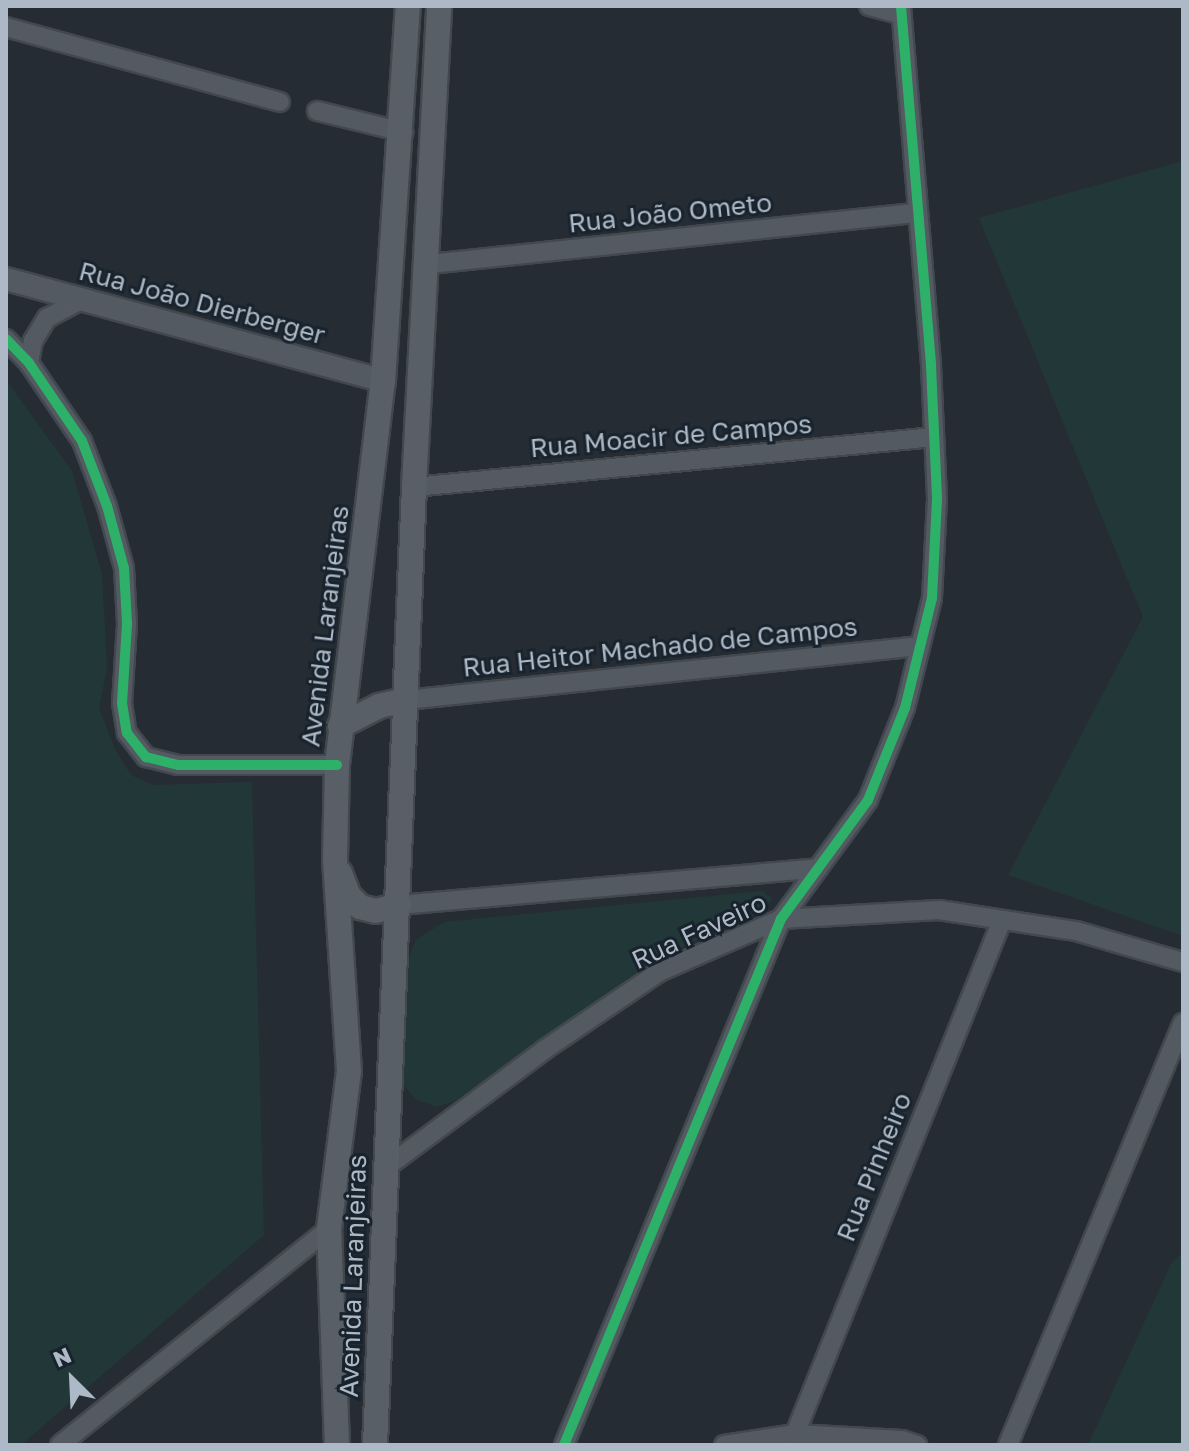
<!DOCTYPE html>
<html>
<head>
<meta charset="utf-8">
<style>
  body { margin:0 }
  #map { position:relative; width:1189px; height:1451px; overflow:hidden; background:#252c33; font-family:"Golos Text",sans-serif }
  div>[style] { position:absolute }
  .green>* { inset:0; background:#223838 }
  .roads { filter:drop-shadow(2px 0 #42484e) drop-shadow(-2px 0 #42484e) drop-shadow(0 2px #42484e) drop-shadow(0 -2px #42484e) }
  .minor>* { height:18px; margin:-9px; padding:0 9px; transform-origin:9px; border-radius:9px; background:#545a62 }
  .tertiary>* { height:22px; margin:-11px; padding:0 11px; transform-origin:11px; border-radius:11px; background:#545a62 }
  .secondary>* { height:24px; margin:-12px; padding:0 12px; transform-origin:12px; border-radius:12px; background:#585f66 }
  .cycleway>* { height:10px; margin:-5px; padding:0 5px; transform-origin:5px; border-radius:5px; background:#2db169 }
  span { translate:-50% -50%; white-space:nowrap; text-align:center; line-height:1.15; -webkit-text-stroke:6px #18232d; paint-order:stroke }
  .street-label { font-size:26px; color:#adb9c6 }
  .frame { position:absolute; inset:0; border:8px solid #adb9c6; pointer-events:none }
  .north { position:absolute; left:32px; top:1339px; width:80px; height:80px; -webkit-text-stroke:6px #18232d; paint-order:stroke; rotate:336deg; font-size:22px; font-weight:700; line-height:32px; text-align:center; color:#adb9c6 }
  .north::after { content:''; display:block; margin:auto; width:28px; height:36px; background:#adb9c6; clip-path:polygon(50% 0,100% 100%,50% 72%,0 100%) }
</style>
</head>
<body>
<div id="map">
  <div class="green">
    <div style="clip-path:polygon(1183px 161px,1183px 936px,1008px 875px,1143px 617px,979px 218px)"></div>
    <div style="clip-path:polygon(6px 380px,72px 471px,102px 574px,107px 668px,99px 709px,116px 751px,131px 775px,153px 785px,252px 782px,264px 1235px,21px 1445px,6px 1445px)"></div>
    <div style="clip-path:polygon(763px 891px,772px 899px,764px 909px,652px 961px,456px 1100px,437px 1107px,417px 1100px,401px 1082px,407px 962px,416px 940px,444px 922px)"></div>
    <div style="clip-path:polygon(1183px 1252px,1183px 1445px,1088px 1445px,1171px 1264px)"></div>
  </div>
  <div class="roads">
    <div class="minor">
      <div style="left:869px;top:6px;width:30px;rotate:15deg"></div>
      <div style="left:6px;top:27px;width:284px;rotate:15.3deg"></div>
      <div style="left:317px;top:111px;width:89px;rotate:13.7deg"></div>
      <div style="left:429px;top:264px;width:491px;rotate:-6deg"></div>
      <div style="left:6px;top:339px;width:33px;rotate:46deg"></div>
      <div style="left:29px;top:363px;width:94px;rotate:55.8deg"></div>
      <div style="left:82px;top:441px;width:70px;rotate:69deg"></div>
      <div style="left:107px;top:506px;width:64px;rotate:74.7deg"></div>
      <div style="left:124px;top:568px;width:56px;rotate:86.9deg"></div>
      <div style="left:127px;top:624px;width:79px;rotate:93.6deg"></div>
      <div style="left:122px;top:703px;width:30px;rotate:81deg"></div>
      <div style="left:127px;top:733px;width:31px;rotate:52deg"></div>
      <div style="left:146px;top:757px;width:33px;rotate:14deg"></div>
      <div style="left:178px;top:765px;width:159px"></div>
      <div style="left:29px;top:363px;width:22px;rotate:-80deg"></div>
      <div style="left:33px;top:341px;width:27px;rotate:-59deg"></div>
      <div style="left:47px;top:318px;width:40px;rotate:-28deg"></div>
      <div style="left:414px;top:487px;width:522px;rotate:-5.49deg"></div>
      <div style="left:406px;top:700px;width:517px;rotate:-6deg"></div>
      <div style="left:399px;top:905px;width:421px;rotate:-5deg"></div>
      <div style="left:384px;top:1169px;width:199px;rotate:-36.6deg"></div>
      <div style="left:544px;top:1050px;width:139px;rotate:-34.1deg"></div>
      <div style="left:659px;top:972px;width:133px;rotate:-23.5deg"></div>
      <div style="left:781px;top:919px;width:158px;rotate:-3.3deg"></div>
      <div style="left:939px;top:910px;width:139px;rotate:8.7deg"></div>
      <div style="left:1076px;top:931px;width:111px;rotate:16.2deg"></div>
      <div style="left:795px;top:1434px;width:554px;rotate:-68.06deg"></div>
      <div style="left:60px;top:1445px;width:345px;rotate:-38.8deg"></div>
      <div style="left:564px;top:1445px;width:569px;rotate:-67.58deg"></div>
      <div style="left:781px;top:919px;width:147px;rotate:-53.8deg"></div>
      <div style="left:868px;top:800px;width:99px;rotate:-68.1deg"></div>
      <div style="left:905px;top:708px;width:113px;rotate:-76.2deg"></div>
      <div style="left:932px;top:598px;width:100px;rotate:-87.1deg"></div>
      <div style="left:937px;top:498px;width:134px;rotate:-92.6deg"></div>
      <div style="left:931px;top:364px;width:359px;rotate:-94.8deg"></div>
      <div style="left:724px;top:1445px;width:72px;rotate:-8.8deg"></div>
      <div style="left:795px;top:1434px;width:107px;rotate:3.2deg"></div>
      <div style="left:902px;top:1440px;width:16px;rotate:18deg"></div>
      <div style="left:1008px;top:1445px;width:457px;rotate:-67.5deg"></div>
    </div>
    <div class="tertiary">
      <div style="left:6px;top:279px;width:391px;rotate:15.1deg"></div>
    </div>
    <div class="secondary">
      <div style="left:340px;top:726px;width:44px;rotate:-27.1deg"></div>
      <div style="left:379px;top:706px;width:28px;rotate:-13deg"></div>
      <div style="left:340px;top:873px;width:25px;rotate:69deg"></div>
      <div style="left:349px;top:896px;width:16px;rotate:45deg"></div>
      <div style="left:360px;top:907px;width:16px;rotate:14deg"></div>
      <div style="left:376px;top:911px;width:24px;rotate:-15deg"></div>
      <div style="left:337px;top:1445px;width:216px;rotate:-92.1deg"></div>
      <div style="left:329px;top:1229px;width:159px;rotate:-82.8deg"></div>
      <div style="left:349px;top:1071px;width:211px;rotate:-93.8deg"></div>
      <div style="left:335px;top:860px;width:95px;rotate:-88.8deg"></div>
      <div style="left:337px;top:765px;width:387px;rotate:-83.2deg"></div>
      <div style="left:383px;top:381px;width:376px;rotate:-86.2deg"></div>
      <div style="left:375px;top:1445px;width:959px;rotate:-87.67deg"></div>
      <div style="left:414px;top:487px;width:482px;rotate:-87deg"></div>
    </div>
  </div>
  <div class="cycleway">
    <div style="left:6px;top:339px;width:33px;rotate:46deg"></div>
    <div style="left:29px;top:363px;width:94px;rotate:55.8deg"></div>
    <div style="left:82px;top:441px;width:70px;rotate:69deg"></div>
    <div style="left:107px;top:506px;width:64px;rotate:74.7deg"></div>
    <div style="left:124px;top:568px;width:56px;rotate:86.9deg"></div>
    <div style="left:127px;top:624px;width:79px;rotate:93.6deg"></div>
    <div style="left:122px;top:703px;width:30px;rotate:81deg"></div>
    <div style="left:127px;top:733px;width:31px;rotate:52deg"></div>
    <div style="left:146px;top:757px;width:33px;rotate:14deg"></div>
    <div style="left:178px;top:765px;width:159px"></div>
    <div style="left:564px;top:1445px;width:569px;rotate:-67.58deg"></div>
    <div style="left:781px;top:919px;width:147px;rotate:-53.8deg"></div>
    <div style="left:868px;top:800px;width:99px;rotate:-68.1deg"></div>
    <div style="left:905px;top:708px;width:113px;rotate:-76.2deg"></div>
    <div style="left:932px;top:598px;width:100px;rotate:-87.1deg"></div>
    <div style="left:937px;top:498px;width:134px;rotate:-92.6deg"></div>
    <div style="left:931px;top:364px;width:359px;rotate:-94.8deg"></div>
  </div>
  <div class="street-label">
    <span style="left:670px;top:213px;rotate:-6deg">Rua João Ometo</span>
    <span style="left:202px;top:303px;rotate:15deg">Rua João Dierberger</span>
    <span style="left:671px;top:436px;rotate:-5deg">Rua Moacir de Campos</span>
    <span style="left:325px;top:626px;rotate:-83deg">Avenida Laranjeiras</span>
    <span style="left:660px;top:647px;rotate:-6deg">Rua Heitor Machado de Campos</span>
    <span style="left:699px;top:931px;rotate:-25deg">Rua Faveiro</span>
    <span style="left:874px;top:1167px;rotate:-68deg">Rua Pinheiro</span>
    <span style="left:353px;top:1276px;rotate:-88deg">Avenida Laranjeiras</span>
  </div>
  <div class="frame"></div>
  <div class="north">N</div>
</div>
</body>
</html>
